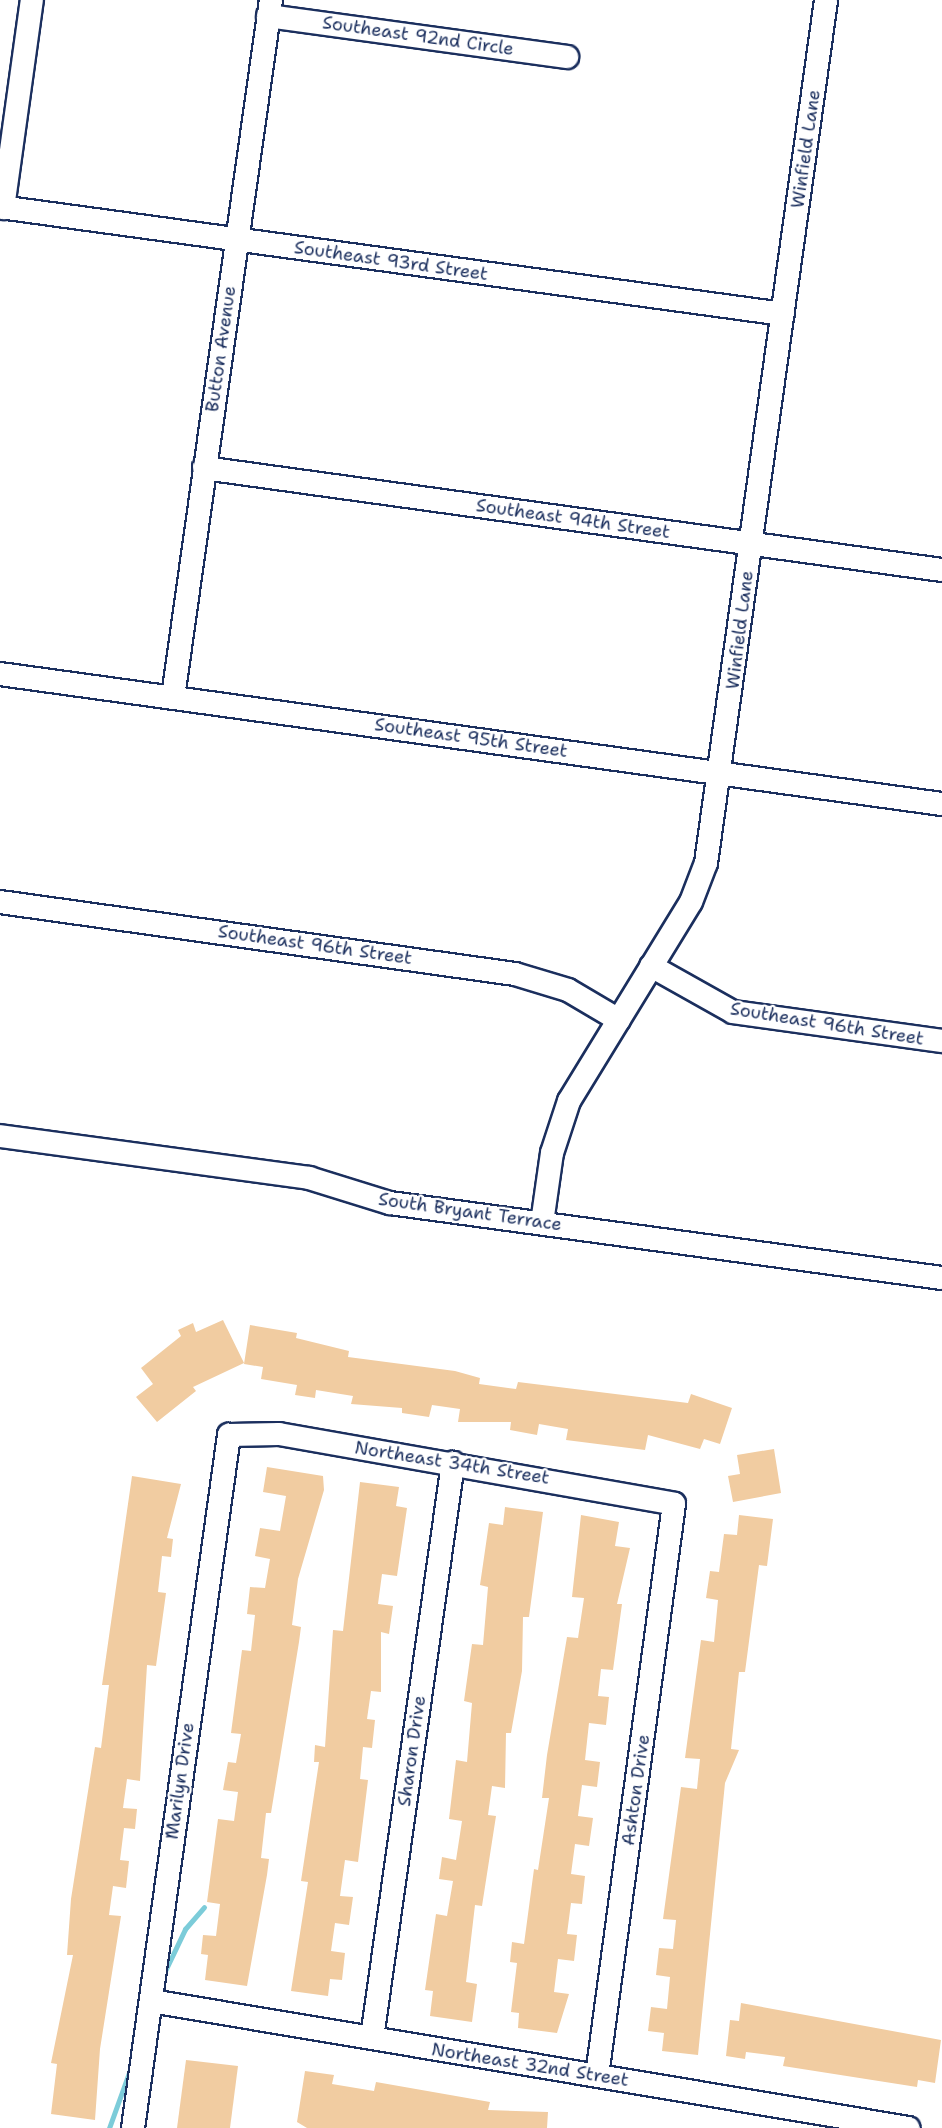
<!DOCTYPE html>
<html>
<head>
<meta charset="utf-8">
<style>
  body { margin:0 }
  #map { position:relative; width:942px; height:2128px; overflow:hidden; background:#fff; font-family:"Shantell Sans",sans-serif }
  div>[style] { position:absolute }
  .stream>* { height:5px; margin:-2.5px; padding:0 2.5px; transform-origin:2.5px; border-radius:2.5px; background:#7cccd9 }
  .building>* { inset:0; background:#f1cca1 }
  .roads { filter:drop-shadow(2px 0 #1b2f5e) drop-shadow(-2px 0 #1b2f5e) drop-shadow(0 2px #1b2f5e) drop-shadow(0 -2px #1b2f5e) }
  .minor>* { height:22px; margin:-11px; padding:0 11px; transform-origin:11px; border-radius:11px; background:#fff }
  span { translate:-50% -50%; white-space:nowrap; text-align:center; line-height:1.15; -webkit-text-stroke:4.5px #fff; paint-order:stroke }
  .street-label { font-size:18px; color:#1b2f5e }
</style>
</head>
<body>
<div id="map">
  <div class="stream">
    <div style="left:165px;top:1971px;width:47px;rotate:-64.5deg"></div>
    <div style="left:185px;top:1929px;width:29px;rotate:-49deg"></div>
    <div style="left:109px;top:2128px;width:68px;rotate:-70.2deg"></div>
  </div>
  <div class="building">
    <div style="clip-path:polygon(223px 1320px,244px 1363px,193px 1387px,196px 1391px,157px 1422px,136px 1397px,153px 1384px,141px 1368px,181px 1336px,178px 1330px,193px 1323px,196px 1332px)"></div>
    <div style="clip-path:polygon(250px 1325px,297px 1333px,296px 1338px,349px 1351px,348px 1357px,455px 1371px,480px 1378px,479px 1384px,516px 1389px,518px 1382px,688px 1403px,691px 1394px,732px 1408px,720px 1444px,704px 1439px,700px 1449px,648px 1435px,645px 1450px,566px 1440px,568px 1429px,539px 1424px,537px 1435px,510px 1430px,511px 1422px,458px 1422px,460px 1409px,432px 1405px,429px 1417px,402px 1413px,402px 1408px,351px 1404px,353px 1396px,316px 1390px,315px 1398px,295px 1395px,297px 1385px,261px 1379px,263px 1367px,244px 1364px)"></div>
    <div style="clip-path:polygon(774px 1449px,781px 1493px,733px 1502px,728px 1476px,740px 1474px,737px 1455px)"></div>
    <div style="clip-path:polygon(267px 1467px,323px 1476px,324px 1490px,298px 1579px,292px 1625px,301px 1627px,299px 1642px,271px 1813px,266px 1813px,261px 1858px,269px 1859px,267px 1875px,247px 1986px,205px 1980px,208px 1955px,201px 1954px,203px 1935px,216px 1936px,220px 1904px,207px 1902px,218px 1819px,234px 1821px,238px 1792px,223px 1790px,228px 1762px,236px 1763px,241px 1734px,231px 1733px,242px 1650px,251px 1651px,255px 1615px,247px 1614px,250px 1587px,265px 1588px,270px 1559px,255px 1556px,260px 1528px,280px 1531px,286px 1496px,263px 1492px)"></div>
    <div style="clip-path:polygon(132px 1476px,181px 1484px,167px 1538px,173px 1539px,171px 1557px,162px 1556px,158px 1592px,166px 1593px,156px 1666px,147px 1665px,140px 1781px,127px 1779px,123px 1808px,137px 1809px,135px 1829px,124px 1828px,120px 1860px,129px 1861px,126px 1888px,113px 1886px,109px 1915px,121px 1916px,100px 2049px,95px 2120px,51px 2114px,57px 2064px,51px 2063px,73px 1955px,67px 1955px,71px 1899px,95px 1747px,101px 1748px,109px 1685px,102px 1685px)"></div>
    <div style="clip-path:polygon(360px 1482px,399px 1487px,396px 1506px,407px 1508px,397px 1576px,382px 1574px,378px 1604px,393px 1606px,389px 1634px,381px 1632px,381px 1692px,371px 1691px,367px 1719px,375px 1720px,372px 1748px,363px 1747px,360px 1779px,368px 1780px,358px 1862px,345px 1860px,340px 1896px,353px 1897px,349px 1925px,335px 1923px,331px 1951px,345px 1953px,342px 1980px,330px 1979px,328px 1996px,291px 1991px,308px 1882px,301px 1881px,319px 1762px,314px 1762px,315px 1745px,325px 1747px,333px 1630px,343px 1631px)"></div>
    <div style="clip-path:polygon(505px 1507px,543px 1512px,529px 1617px,523px 1617px,522px 1671px,511px 1733px,506px 1733px,505px 1788px,492px 1786px,488px 1815px,496px 1816px,482px 1906px,475px 1905px,466px 1982px,477px 1984px,472px 2022px,430px 2016px,433px 1991px,425px 1990px,436px 1914px,447px 1916px,453px 1881px,439px 1879px,442px 1857px,456px 1860px,462px 1821px,449px 1819px,456px 1760px,467px 1762px,472px 1703px,464px 1701px,472px 1644px,483px 1645px,488px 1587px,480px 1585px,489px 1523px,503px 1525px)"></div>
    <div style="clip-path:polygon(581px 1515px,619px 1522px,615px 1546px,630px 1548px,617px 1604px,622px 1604px,613px 1670px,601px 1669px,598px 1696px,609px 1697px,606px 1725px,589px 1723px,585px 1760px,600px 1762px,597px 1787px,582px 1785px,578px 1816px,593px 1818px,589px 1846px,575px 1844px,571px 1874px,585px 1876px,582px 1904px,571px 1903px,567px 1934px,577px 1935px,574px 1961px,558px 1959px,554px 1992px,569px 1994px,557px 2033px,518px 2028px,519px 2013px,511px 2012px,517px 1963px,510px 1962px,512px 1942px,524px 1944px,534px 1869px,538px 1870px,549px 1798px,542px 1798px,547px 1755px,567px 1637px,578px 1638px,584px 1598px,572px 1597px)"></div>
    <div style="clip-path:polygon(739px 1515px,773px 1519px,767px 1566px,759px 1565px,745px 1672px,739px 1672px,731px 1749px,739px 1750px,725px 1783px,698px 2055px,662px 2051px,664px 2033px,648px 2031px,651px 2007px,667px 2009px,670px 1977px,656px 1975px,659px 1948px,673px 1949px,676px 1920px,663px 1919px,681px 1787px,697px 1789px,700px 1759px,685px 1758px,701px 1640px,714px 1642px,718px 1600px,706px 1598px,710px 1571px,719px 1572px,724px 1534px,737px 1535px)"></div>
    <div style="clip-path:polygon(741px 2003px,941px 2040px,935px 2083px,918px 2080px,917px 2087px,783px 2066px,785px 2057px,746px 2052px,745px 2059px,726px 2056px,730px 2020px,739px 2021px)"></div>
    <div style="clip-path:polygon(186px 2060px,238px 2066px,230px 2128px,177px 2128px)"></div>
    <div style="clip-path:polygon(305px 2071px,334px 2075px,332px 2084px,374px 2091px,376px 2082px,490px 2102px,488px 2110px,548px 2112px,547px 2128px,307px 2128px,297px 2122px)"></div>
  </div>
  <div class="roads">
    <div class="minor">
      <div style="left:268px;top:16px;width:302px;rotate:7.8deg"></div>
      <div style="left:0;top:207px;width:790px;rotate:7.78deg"></div>
      <div style="left:3px;top:208px;width:210px;rotate:-82.1deg"></div>
      <div style="left:204px;top:468px;width:745px;rotate:7.87deg"></div>
      <div style="left:0;top:674px;width:951px;rotate:7.86deg"></div>
      <div style="left:173px;top:697px;width:704px;rotate:-82deg"></div>
      <div style="left:0;top:902px;width:520px;rotate:7.96deg"></div>
      <div style="left:515px;top:974px;width:55px;rotate:16.8deg"></div>
      <div style="left:568px;top:990px;width:59px;rotate:30.5deg"></div>
      <div style="left:651px;top:966px;width:94px;rotate:29.3deg"></div>
      <div style="left:733px;top:1012px;width:211px;rotate:7.9deg"></div>
      <div style="left:0;top:1136px;width:312px;rotate:7.7deg"></div>
      <div style="left:309px;top:1178px;width:85px;rotate:17.2deg"></div>
      <div style="left:390px;top:1203px;width:557px;rotate:7.74deg"></div>
      <div style="left:542px;top:1223px;width:71px;rotate:-81.9deg"></div>
      <div style="left:552px;top:1153px;width:55px;rotate:-71.9deg"></div>
      <div style="left:569px;top:1101px;width:233px;rotate:-58.5deg"></div>
      <div style="left:691px;top:902px;width:42px;rotate:-69deg"></div>
      <div style="left:706px;top:863px;width:871px;rotate:-82.08deg"></div>
      <div style="left:151px;top:2001px;width:768px;rotate:9.52deg"></div>
      <div style="left:372px;top:2038px;width:581px;rotate:-81.98deg"></div>
      <div style="left:133px;top:2128px;width:700px;rotate:-82.11deg"></div>
      <div style="left:229px;top:1435px;width:50px;rotate:-1.1deg"></div>
      <div style="left:279px;top:1434px;width:401px;rotate:10deg"></div>
      <div style="left:674px;top:1504px;width:577px;rotate:97.67deg"></div>
    </div>
  </div>
  <div class="street-label">
    <span style="left:418px;top:36px;rotate:8deg">Southeast 92nd Circle</span>
    <span style="left:806px;top:149px;rotate:-82deg">Winfield Lane</span>
    <span style="left:391px;top:261px;rotate:8deg">Southeast 93rd Street</span>
    <span style="left:221px;top:349px;rotate:-82deg">Button Avenue</span>
    <span style="left:573px;top:519px;rotate:8deg">Southeast 94th Street</span>
    <span style="left:740px;top:630px;rotate:-83deg">Winfield Lane</span>
    <span style="left:471px;top:738px;rotate:8deg">Southeast 95th Street</span>
    <span style="left:315px;top:945px;rotate:8deg">Southeast 96th Street</span>
    <span style="left:827px;top:1024px;rotate:9deg">Southeast 96th Street</span>
    <span style="left:470px;top:1212px;rotate:8deg">South Bryant Terrace</span>
    <span style="left:452px;top:1463px;rotate:9deg">Northeast 34th Street</span>
    <span style="left:412px;top:1751px;rotate:-82deg">Sharon Drive</span>
    <span style="left:180px;top:1781px;rotate:-82deg">Marilyn Drive</span>
    <span style="left:636px;top:1790px;rotate:-82deg">Ashton Drive</span>
    <span style="left:530px;top:2065px;rotate:9deg">Northeast 32nd Street</span>
  </div>
</div>
</body>
</html>
